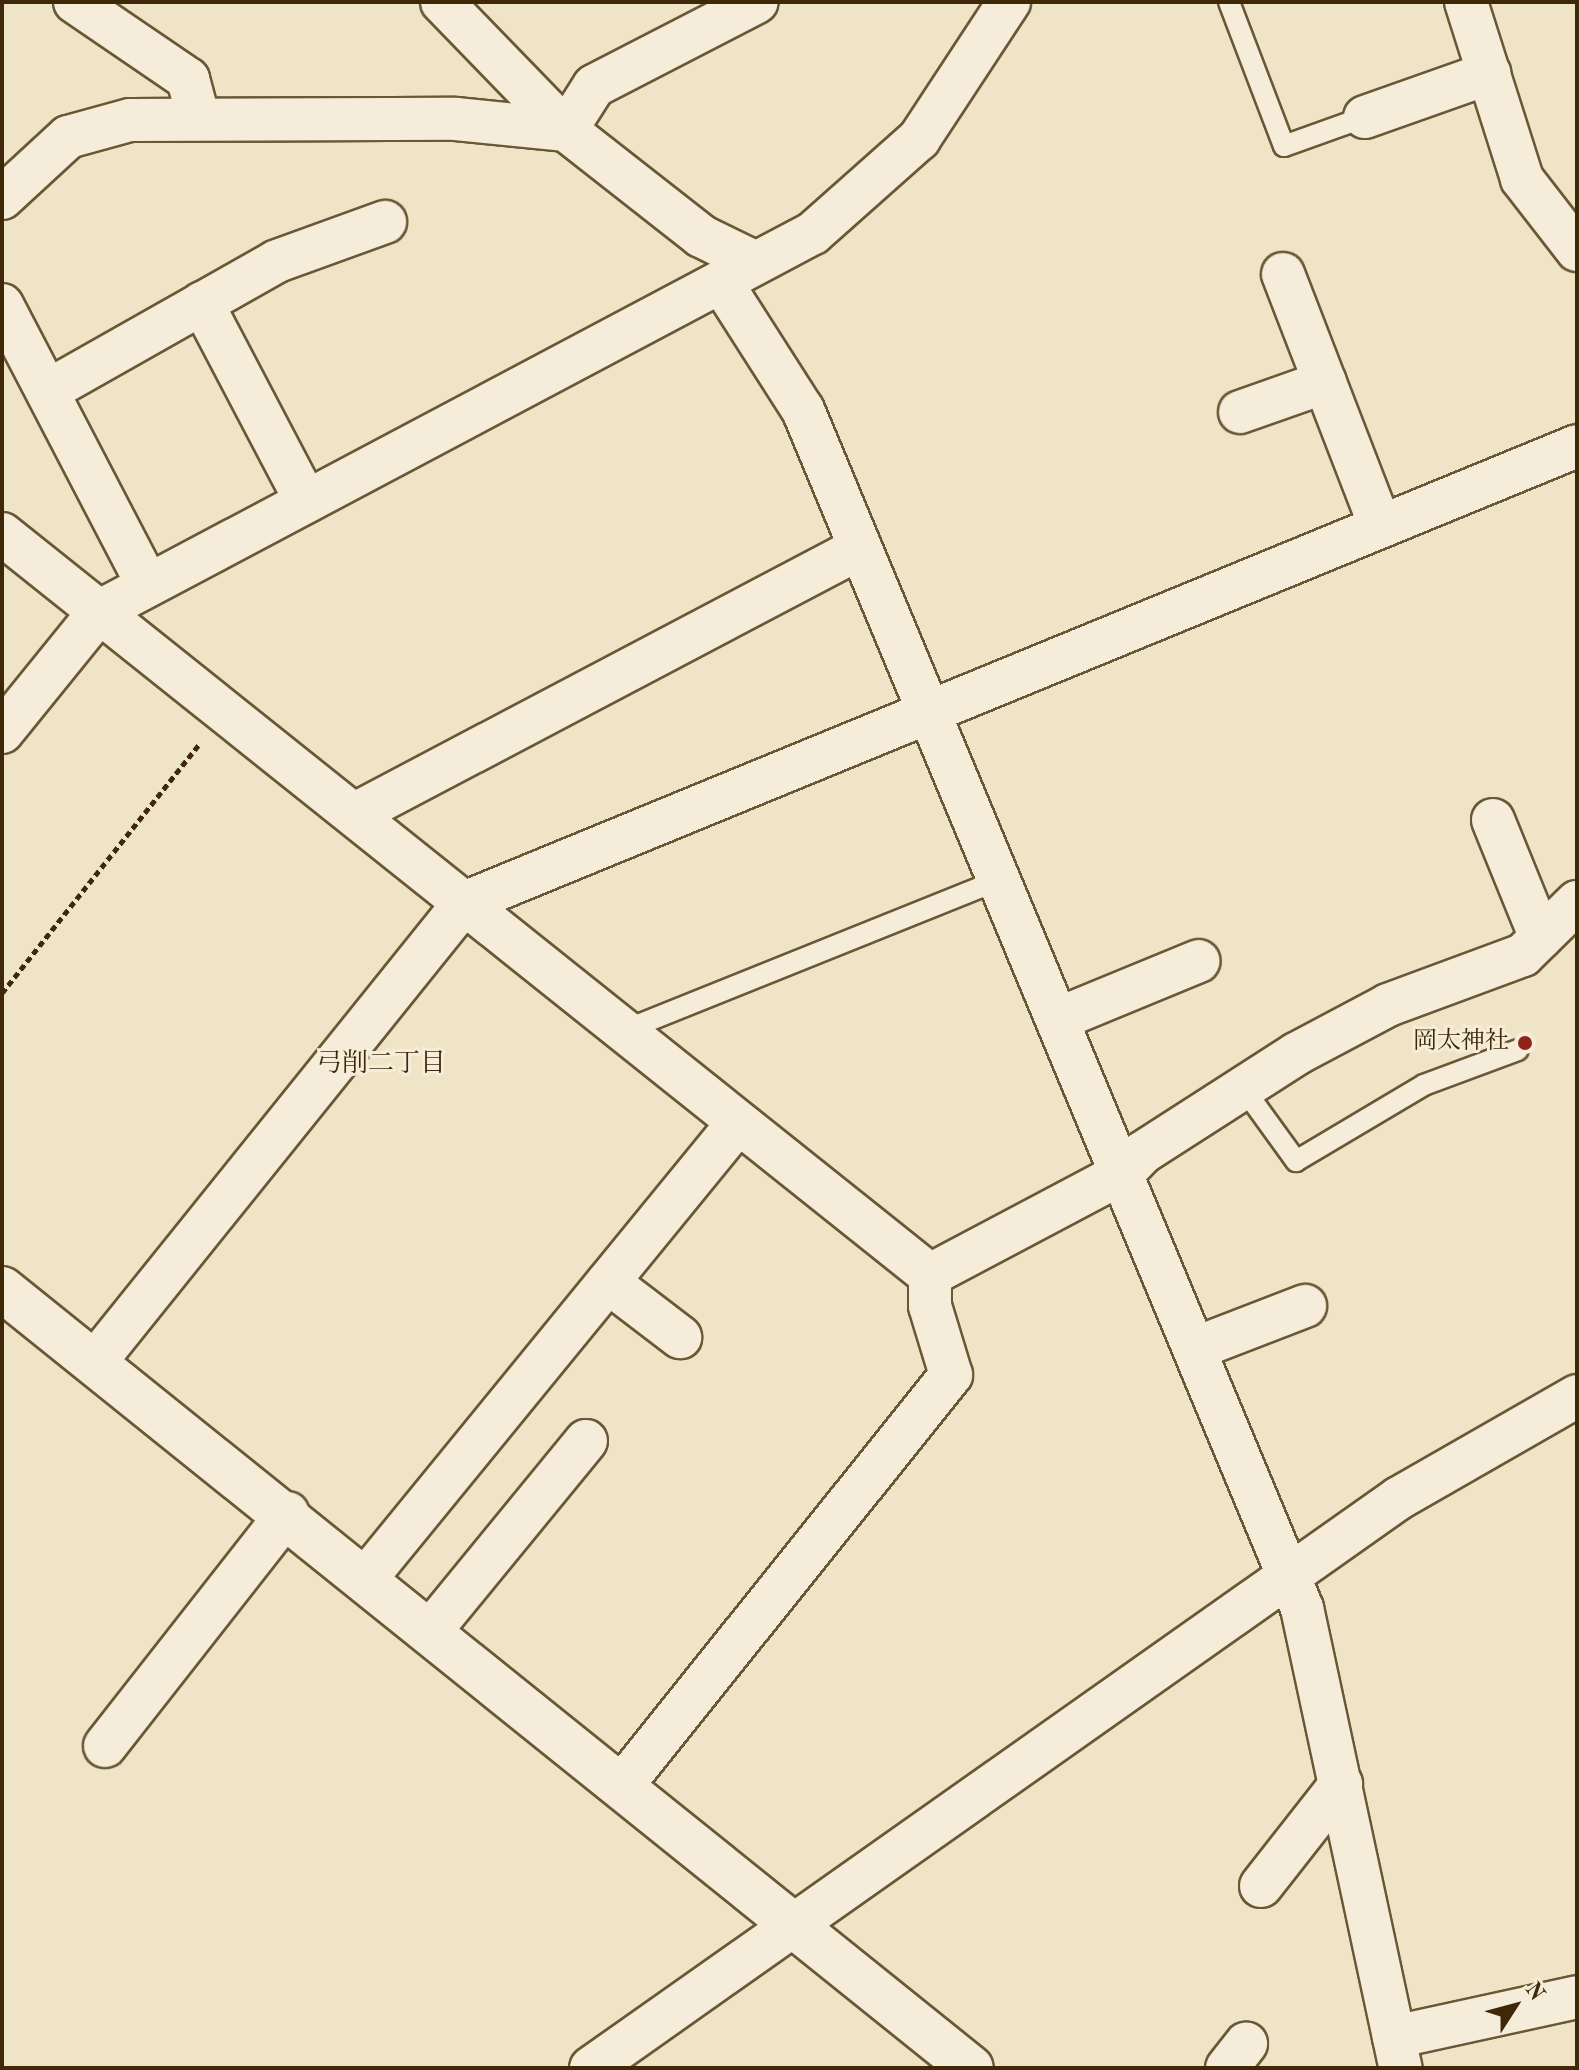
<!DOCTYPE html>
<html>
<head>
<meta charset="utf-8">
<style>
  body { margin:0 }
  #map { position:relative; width:1579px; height:2070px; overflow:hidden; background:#efe4c5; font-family:"Old Standard TT","Noto Serif JP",serif }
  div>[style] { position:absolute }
  .path>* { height:5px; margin-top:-2.5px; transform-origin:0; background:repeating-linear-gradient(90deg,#3e2807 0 6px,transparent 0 10px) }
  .roads { filter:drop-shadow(2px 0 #6a5736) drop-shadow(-2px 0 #6a5736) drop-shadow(0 2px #6a5736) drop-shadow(0 -2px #6a5736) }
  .service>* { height:20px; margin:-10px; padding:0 10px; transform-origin:10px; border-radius:10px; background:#f5edd9 }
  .minor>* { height:42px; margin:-21px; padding:0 21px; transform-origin:21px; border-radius:21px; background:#f5edd9 }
  .tertiary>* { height:44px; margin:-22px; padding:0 22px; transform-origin:22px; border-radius:22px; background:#f5edd9 }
  .dots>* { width:22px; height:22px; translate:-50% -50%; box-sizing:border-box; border:4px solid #f5edd9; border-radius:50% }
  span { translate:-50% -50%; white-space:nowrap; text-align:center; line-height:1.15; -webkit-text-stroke:6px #f5edd9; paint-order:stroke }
  .poi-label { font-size:24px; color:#3e2807 }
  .right { translate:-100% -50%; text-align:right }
  .neighbourhood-label { font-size:26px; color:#3e2807 }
  .frame { position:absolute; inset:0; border:4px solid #3e2807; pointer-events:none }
  .north { position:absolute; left:1475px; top:1966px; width:80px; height:80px; -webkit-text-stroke:6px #f5edd9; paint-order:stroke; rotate:54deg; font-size:22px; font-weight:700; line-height:32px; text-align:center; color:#3e2807 }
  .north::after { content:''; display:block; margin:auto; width:28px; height:36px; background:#3e2807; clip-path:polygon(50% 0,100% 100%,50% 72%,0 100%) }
</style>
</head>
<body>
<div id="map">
  <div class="path">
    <div style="left:2px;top:993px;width:319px;rotate:-51.6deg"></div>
  </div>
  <div class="roads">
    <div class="service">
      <div style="left:1229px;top:2px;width:154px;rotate:69.1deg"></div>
      <div style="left:1284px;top:146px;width:86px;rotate:-19.7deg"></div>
      <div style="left:623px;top:1031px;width:405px;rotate:-21.9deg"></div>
      <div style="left:1241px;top:1085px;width:94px;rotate:54.1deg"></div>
      <div style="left:1296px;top:1161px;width:149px;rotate:-30.7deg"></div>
      <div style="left:1424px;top:1085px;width:100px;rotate:-20.4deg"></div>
    </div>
    <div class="minor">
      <div style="left:75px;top:2px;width:137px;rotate:34.3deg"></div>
      <div style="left:188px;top:79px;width:39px;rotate:75deg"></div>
      <div style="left:442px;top:2px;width:178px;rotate:45.9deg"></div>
      <div style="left:566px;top:130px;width:172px;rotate:38.1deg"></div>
      <div style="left:701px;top:236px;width:57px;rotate:26.1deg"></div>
      <div style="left:1466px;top:2px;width:186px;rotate:72.4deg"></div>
      <div style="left:1522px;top:179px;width:90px;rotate:52.2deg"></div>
      <div style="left:1365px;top:117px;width:132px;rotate:-19.5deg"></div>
      <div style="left:566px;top:130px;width:52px;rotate:-57.5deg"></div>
      <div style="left:594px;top:86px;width:183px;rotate:-27.3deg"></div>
      <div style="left:2px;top:198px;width:90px;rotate:-42.7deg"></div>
      <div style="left:68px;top:137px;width:64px;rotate:-15.3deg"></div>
      <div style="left:130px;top:120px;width:326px;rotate:-0.2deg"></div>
      <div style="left:456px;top:119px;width:111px;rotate:5.7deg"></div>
      <div style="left:1283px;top:274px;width:269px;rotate:68.9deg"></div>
      <div style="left:721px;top:282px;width:152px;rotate:57.4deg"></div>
      <div style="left:803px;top:410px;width:1298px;rotate:67.39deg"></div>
      <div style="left:1302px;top:1608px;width:471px;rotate:77.9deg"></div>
      <div style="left:202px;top:303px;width:224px;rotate:62.3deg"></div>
      <div style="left:2px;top:305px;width:314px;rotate:62.5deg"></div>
      <div style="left:51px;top:389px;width:260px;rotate:-29.5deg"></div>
      <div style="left:277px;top:261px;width:115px;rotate:-19.9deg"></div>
      <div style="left:1240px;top:412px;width:90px;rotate:-19.4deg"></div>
      <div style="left:2px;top:534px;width:1188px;rotate:38.61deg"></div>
      <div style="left:930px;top:1275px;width:218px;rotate:-27.9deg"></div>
      <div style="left:1123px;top:1173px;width:28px;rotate:-46deg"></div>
      <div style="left:1142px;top:1153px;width:183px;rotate:-32.7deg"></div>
      <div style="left:1296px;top:1054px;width:104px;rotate:-28deg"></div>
      <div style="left:1388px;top:1005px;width:144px;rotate:-20.3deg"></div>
      <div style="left:1523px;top:955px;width:76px;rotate:-44.5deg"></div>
      <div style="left:2px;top:732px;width:156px;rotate:-51deg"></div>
      <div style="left:100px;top:611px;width:807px;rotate:-27.93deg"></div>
      <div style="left:813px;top:233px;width:142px;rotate:-41.6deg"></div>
      <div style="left:919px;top:139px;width:164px;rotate:-56.7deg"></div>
      <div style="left:355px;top:814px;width:571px;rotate:-27.78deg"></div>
      <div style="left:1493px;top:820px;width:127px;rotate:67.9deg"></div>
      <div style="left:1058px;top:1019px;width:152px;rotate:-22.4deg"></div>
      <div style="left:608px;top:1282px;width:91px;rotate:37.4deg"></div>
      <div style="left:1196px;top:1348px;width:117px;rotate:-21.1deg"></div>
      <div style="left:95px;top:1362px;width:589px;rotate:-51.2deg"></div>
      <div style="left:464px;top:903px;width:1203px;rotate:-22.32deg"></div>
      <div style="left:367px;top:1577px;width:585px;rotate:-50.76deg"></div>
      <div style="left:432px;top:1629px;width:243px;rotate:-50.7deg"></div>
      <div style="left:105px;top:1746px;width:296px;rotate:-51.9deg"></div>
      <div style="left:624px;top:1783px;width:523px;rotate:-51.29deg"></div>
      <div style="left:951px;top:1375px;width:72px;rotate:-106.9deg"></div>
      <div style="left:930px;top:1306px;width:31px;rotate:-90deg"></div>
      <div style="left:1261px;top:1886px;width:130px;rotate:-51.9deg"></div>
      <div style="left:1394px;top:2037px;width:187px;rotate:-12.3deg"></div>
      <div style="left:591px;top:2068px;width:989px;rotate:-35.2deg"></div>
      <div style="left:1399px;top:1498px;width:205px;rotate:-29.8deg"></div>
      <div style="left:1227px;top:2068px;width:31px;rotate:-52deg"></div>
    </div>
    <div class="tertiary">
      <div style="left:2px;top:1289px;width:1243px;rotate:38.8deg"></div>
    </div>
  </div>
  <div class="dots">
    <div style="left:1525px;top:1043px;background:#8f2418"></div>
  </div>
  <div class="poi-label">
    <span class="right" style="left:1509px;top:1043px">岡太神社</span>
  </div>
  <div class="neighbourhood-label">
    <span style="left:381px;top:1065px">弓削二丁目</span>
  </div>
  <div class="frame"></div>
  <div class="north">N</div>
</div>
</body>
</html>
